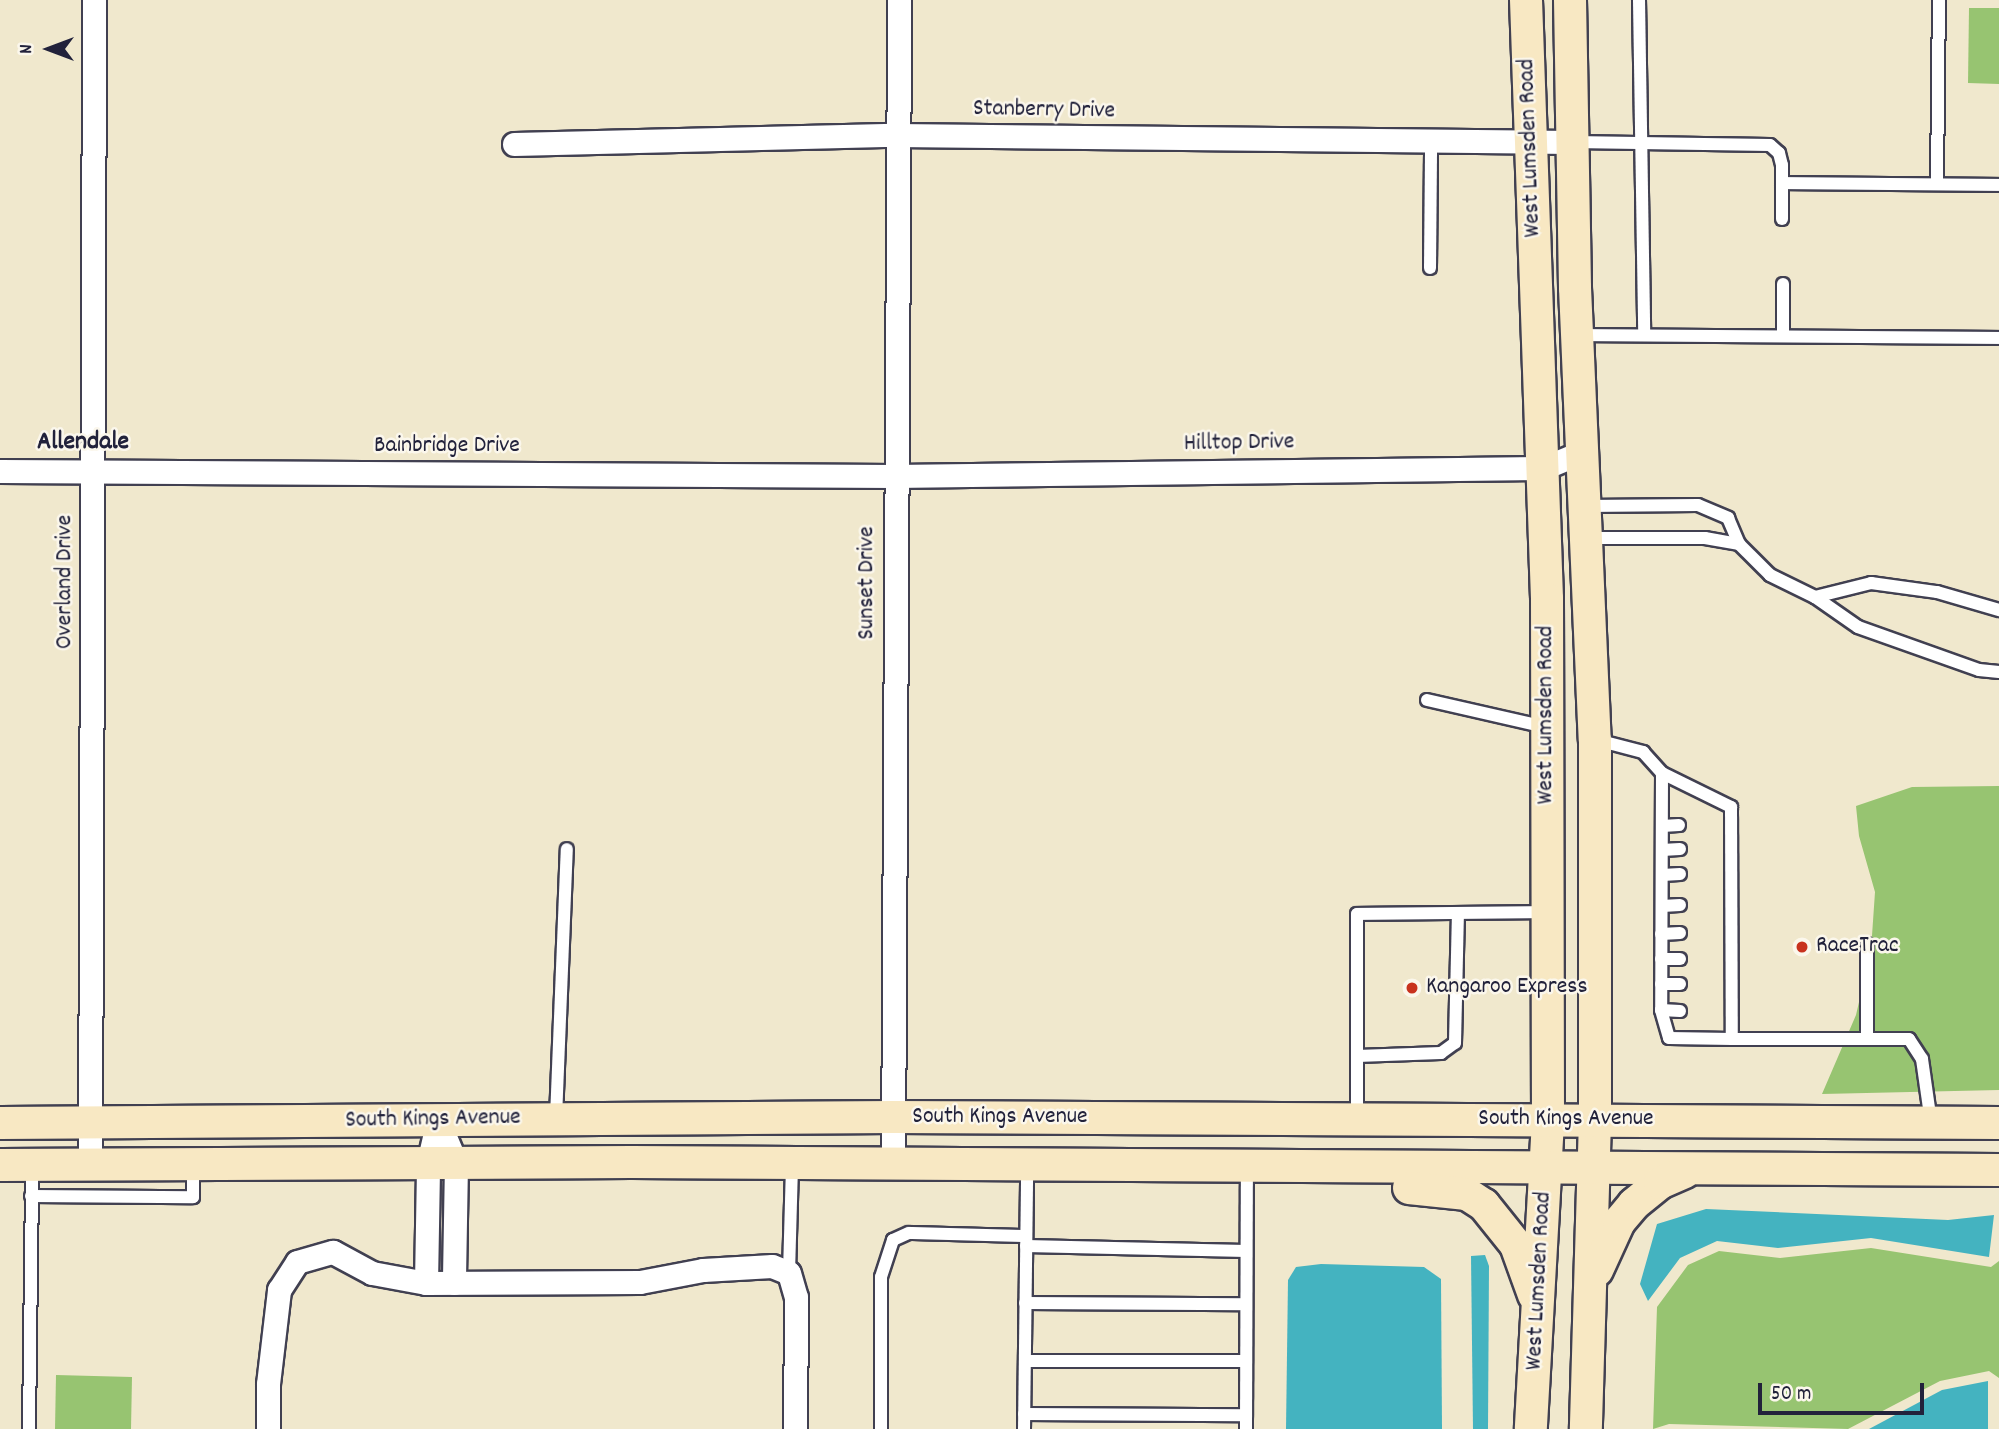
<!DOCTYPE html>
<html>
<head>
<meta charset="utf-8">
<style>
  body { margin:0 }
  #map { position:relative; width:1999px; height:1429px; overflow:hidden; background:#f0e8cd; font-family:Dekko,sans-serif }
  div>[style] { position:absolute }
  .green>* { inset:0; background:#97c471 }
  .water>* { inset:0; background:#44b3c0 }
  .roads { filter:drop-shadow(2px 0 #414051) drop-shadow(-2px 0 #414051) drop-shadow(0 2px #414051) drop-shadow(0 -2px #414051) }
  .service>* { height:12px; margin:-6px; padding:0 6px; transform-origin:6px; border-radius:6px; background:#fff }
  .minor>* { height:23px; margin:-11.5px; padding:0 11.5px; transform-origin:11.5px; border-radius:11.5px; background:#fff }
  .secondary>* { height:32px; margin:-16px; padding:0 16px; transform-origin:16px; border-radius:16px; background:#f8e8c3 }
  .dots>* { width:19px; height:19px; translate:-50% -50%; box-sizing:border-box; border:4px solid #fbf7ec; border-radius:50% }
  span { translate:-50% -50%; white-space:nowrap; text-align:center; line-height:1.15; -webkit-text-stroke:5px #fbf7ec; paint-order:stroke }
  .street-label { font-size:24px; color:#22223b }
  .poi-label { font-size:24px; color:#22223b }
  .left { translate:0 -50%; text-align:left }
  .neighbourhood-label { font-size:26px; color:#22223b; font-weight:700 }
  .north { position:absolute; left:14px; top:14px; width:70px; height:70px; -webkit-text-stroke:5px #fbf7ec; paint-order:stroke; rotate:270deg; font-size:19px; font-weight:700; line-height:28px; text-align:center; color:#22223b }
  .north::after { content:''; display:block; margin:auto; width:24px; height:32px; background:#22223b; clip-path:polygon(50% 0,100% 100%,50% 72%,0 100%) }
  .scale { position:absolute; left:1758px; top:1383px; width:166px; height:32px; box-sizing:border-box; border:4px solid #22223b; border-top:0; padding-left:9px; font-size:21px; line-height:24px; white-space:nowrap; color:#22223b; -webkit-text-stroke:5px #fbf7ec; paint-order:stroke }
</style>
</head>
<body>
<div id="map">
  <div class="green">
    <div style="clip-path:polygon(1969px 8px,1999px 8px,1999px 84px,1968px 83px)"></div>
    <div style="clip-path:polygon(1999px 786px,1999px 1090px,1822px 1094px,1856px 1015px,1871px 950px,1875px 892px,1859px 836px,1856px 806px,1912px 787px)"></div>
    <div style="clip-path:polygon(1871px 1248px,1991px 1267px,1999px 1261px,1999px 1386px,1999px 1378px,1989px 1371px,1940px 1381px,1848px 1429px,1669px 1424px,1653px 1429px,1657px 1307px,1688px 1265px,1719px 1251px,1780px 1258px)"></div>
    <div style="clip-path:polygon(56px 1375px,132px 1377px,131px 1429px,55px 1429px)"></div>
  </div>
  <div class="water">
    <div style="clip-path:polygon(1706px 1209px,1948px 1220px,1994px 1215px,1989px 1257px,1871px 1238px,1778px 1248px,1717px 1241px,1680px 1258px,1648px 1301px,1640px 1284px,1657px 1224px)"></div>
    <div style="clip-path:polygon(1485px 1255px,1489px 1266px,1488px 1429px,1473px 1429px,1471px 1256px)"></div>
    <div style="clip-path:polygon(1321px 1264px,1424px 1267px,1441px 1279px,1442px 1429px,1286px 1429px,1288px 1280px,1296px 1267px)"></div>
    <div style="clip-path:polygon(1988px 1381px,1988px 1429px,1869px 1429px,1942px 1390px)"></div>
  </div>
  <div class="roads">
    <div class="service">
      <div style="left:1639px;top:0;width:335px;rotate:89.1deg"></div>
      <div style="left:1573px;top:142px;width:197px;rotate:0.9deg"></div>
      <div style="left:1770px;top:145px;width:12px;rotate:42deg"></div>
      <div style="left:1779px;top:153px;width:12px;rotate:76deg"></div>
      <div style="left:1782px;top:165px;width:54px;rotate:90deg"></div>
      <div style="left:1782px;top:183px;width:217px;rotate:0.5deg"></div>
      <div style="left:1937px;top:184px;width:184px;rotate:-89.4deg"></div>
      <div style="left:1430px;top:268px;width:127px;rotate:-89.5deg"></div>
      <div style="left:1783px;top:284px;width:52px;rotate:90deg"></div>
      <div style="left:1577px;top:335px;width:422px;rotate:0.4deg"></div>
      <div style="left:1585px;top:506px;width:113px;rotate:-0.5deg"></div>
      <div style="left:1698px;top:505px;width:33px;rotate:23deg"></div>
      <div style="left:1728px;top:518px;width:28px;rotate:67deg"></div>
      <div style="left:1739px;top:544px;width:44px;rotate:45deg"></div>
      <div style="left:1770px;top:575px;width:50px;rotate:26.1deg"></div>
      <div style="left:1815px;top:597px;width:58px;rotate:-14deg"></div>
      <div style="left:1871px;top:583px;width:67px;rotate:7.8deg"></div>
      <div style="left:1937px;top:592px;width:65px;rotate:16.2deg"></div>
      <div style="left:1586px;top:538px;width:119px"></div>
      <div style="left:1705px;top:538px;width:35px;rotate:10deg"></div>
      <div style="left:1815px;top:597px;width:52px;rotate:34.9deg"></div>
      <div style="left:1858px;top:627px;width:128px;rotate:19.6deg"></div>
      <div style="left:1979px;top:670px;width:20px;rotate:6deg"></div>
      <div style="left:1427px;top:700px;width:122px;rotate:12.8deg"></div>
      <div style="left:1597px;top:740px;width:48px;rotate:14.6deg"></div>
      <div style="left:1643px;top:752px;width:28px;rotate:48deg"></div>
      <div style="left:1662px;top:773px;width:77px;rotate:26.2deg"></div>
      <div style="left:1731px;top:807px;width:232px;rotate:89.8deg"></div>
      <div style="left:1732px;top:1039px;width:177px"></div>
      <div style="left:1909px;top:1039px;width:24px;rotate:57deg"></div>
      <div style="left:1922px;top:1059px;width:64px;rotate:81.9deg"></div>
      <div style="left:1662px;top:773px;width:237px;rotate:90.2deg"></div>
      <div style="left:1661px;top:1010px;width:29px;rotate:74deg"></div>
      <div style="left:1669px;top:1038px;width:63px;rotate:0.9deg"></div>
      <div style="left:1662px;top:826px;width:17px;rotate:-3deg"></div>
      <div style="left:1662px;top:850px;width:18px;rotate:-3deg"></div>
      <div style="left:1662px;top:875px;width:18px;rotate:-3deg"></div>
      <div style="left:1662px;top:906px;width:18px;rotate:-3deg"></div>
      <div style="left:1661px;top:934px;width:19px;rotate:-3deg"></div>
      <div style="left:1867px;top:944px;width:95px;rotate:90deg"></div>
      <div style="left:1661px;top:959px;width:19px"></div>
      <div style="left:1661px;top:984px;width:19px"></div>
      <div style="left:1661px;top:1010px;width:19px;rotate:3deg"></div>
      <div style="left:1357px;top:1056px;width:84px;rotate:-2deg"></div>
      <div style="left:1441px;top:1053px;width:17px;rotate:-36deg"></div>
      <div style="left:1455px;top:1043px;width:130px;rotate:-88.7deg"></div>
      <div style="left:556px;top:1118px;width:269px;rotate:-87.7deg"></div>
      <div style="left:1357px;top:1119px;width:205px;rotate:-90deg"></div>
      <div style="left:1357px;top:914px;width:190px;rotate:-0.6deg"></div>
      <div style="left:31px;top:1196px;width:162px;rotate:0.4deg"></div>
      <div style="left:193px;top:1197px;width:33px;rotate:-90deg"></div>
      <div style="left:1026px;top:1246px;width:220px;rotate:1.3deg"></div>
      <div style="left:789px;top:1273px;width:108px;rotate:-88.4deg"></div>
      <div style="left:1025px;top:1303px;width:221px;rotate:0.3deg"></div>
      <div style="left:1025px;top:1361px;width:221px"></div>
      <div style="left:1024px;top:1414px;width:222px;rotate:0.3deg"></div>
      <div style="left:29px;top:1429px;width:262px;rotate:-89.3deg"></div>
      <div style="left:881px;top:1429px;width:152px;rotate:-90deg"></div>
      <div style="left:881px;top:1277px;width:39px;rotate:-72deg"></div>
      <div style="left:893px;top:1240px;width:17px;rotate:-24deg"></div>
      <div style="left:909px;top:1233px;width:117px;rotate:1.5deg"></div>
      <div style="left:1024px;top:1429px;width:263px;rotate:-89.3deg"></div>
      <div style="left:1246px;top:1429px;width:262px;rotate:-89.8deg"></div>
    </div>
    <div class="minor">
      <div style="left:514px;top:144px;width:381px;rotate:-1.4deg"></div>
      <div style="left:895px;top:135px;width:678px;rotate:0.59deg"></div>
      <div style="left:0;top:471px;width:894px;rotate:0.32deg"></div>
      <div style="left:894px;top:476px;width:650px;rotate:-0.71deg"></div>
      <div style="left:1544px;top:468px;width:41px;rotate:-22.8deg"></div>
      <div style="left:438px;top:1120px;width:47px;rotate:67.3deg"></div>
      <div style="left:456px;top:1163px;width:120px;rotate:91deg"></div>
      <div style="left:90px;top:1164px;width:1164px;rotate:-89.8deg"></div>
      <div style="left:893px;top:1165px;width:1165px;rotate:-89.7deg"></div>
      <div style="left:426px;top:1283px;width:120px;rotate:-89deg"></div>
      <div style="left:428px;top:1163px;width:44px;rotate:-76.9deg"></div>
      <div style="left:268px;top:1429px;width:45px;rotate:-90deg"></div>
      <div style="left:268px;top:1384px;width:95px;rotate:-83.3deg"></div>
      <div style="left:279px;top:1290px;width:33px;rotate:-57deg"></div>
      <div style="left:297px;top:1262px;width:37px;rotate:-16deg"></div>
      <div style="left:333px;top:1252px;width:44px;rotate:28.3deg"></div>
      <div style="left:372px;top:1273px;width:55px;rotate:10.5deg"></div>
      <div style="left:426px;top:1283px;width:214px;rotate:-0.3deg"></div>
      <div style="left:640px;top:1282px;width:64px;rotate:-10.8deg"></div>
      <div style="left:703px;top:1270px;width:69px;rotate:-3.3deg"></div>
      <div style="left:772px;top:1266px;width:18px;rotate:22deg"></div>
      <div style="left:789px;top:1273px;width:25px;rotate:74deg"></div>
      <div style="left:796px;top:1297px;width:132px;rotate:90.4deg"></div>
    </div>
    <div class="secondary">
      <div style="left:1526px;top:0;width:599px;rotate:87.99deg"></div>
      <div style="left:1547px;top:599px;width:522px;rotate:89.89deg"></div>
      <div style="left:1548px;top:1121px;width:308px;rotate:93.2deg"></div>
      <div style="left:1570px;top:0;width:288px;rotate:89deg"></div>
      <div style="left:1575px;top:288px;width:452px;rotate:87.5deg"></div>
      <div style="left:1595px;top:740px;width:380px;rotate:90deg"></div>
      <div style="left:1595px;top:1120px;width:309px;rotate:91.7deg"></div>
      <div style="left:0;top:1123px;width:893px;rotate:-0.38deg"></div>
      <div style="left:893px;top:1117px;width:1106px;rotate:0.31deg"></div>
      <div style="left:0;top:1165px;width:632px;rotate:-0.27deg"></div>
      <div style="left:632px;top:1162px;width:1367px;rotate:0.34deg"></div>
      <div style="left:1409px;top:1188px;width:58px;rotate:5.9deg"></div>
      <div style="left:1467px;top:1194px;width:20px;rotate:33deg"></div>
      <div style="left:1484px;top:1205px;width:51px;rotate:51.3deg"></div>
      <div style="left:1516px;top:1245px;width:53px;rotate:70.2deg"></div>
      <div style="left:1597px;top:1270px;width:53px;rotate:-65.4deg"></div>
      <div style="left:1619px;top:1222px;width:23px;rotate:-50deg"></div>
      <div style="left:1634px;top:1204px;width:33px;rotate:-39deg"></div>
      <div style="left:1660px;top:1183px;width:27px;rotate:-24deg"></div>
    </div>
  </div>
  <div class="dots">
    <div style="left:1802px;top:947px;background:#c8321e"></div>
    <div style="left:1412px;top:988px;background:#c8321e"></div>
  </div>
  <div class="street-label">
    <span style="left:1044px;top:111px;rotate:1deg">Stanberry Drive</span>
    <span style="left:1531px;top:148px;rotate:-92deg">West Lumsden Road</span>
    <span style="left:1239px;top:444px;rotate:-1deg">Hilltop Drive</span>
    <span style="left:447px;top:447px">Bainbridge Drive</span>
    <span style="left:66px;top:582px;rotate:-90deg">Overland Drive</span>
    <span style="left:868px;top:583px;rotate:-90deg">Sunset Drive</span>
    <span style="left:1547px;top:715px;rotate:-90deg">West Lumsden Road</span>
    <span style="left:1000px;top:1118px">South Kings Avenue</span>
    <span style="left:433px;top:1120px;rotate:-1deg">South Kings Avenue</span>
    <span style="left:1566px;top:1120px">South Kings Avenue</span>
    <span style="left:1540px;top:1281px;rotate:-87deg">West Lumsden Road</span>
  </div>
  <div class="poi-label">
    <span class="left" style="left:1816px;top:947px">RaceTrac</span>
    <span class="left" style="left:1426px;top:988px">Kangaroo Express</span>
  </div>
  <div class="neighbourhood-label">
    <span style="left:83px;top:443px">Allendale</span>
  </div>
  <div class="north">N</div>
  <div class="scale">50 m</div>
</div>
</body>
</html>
